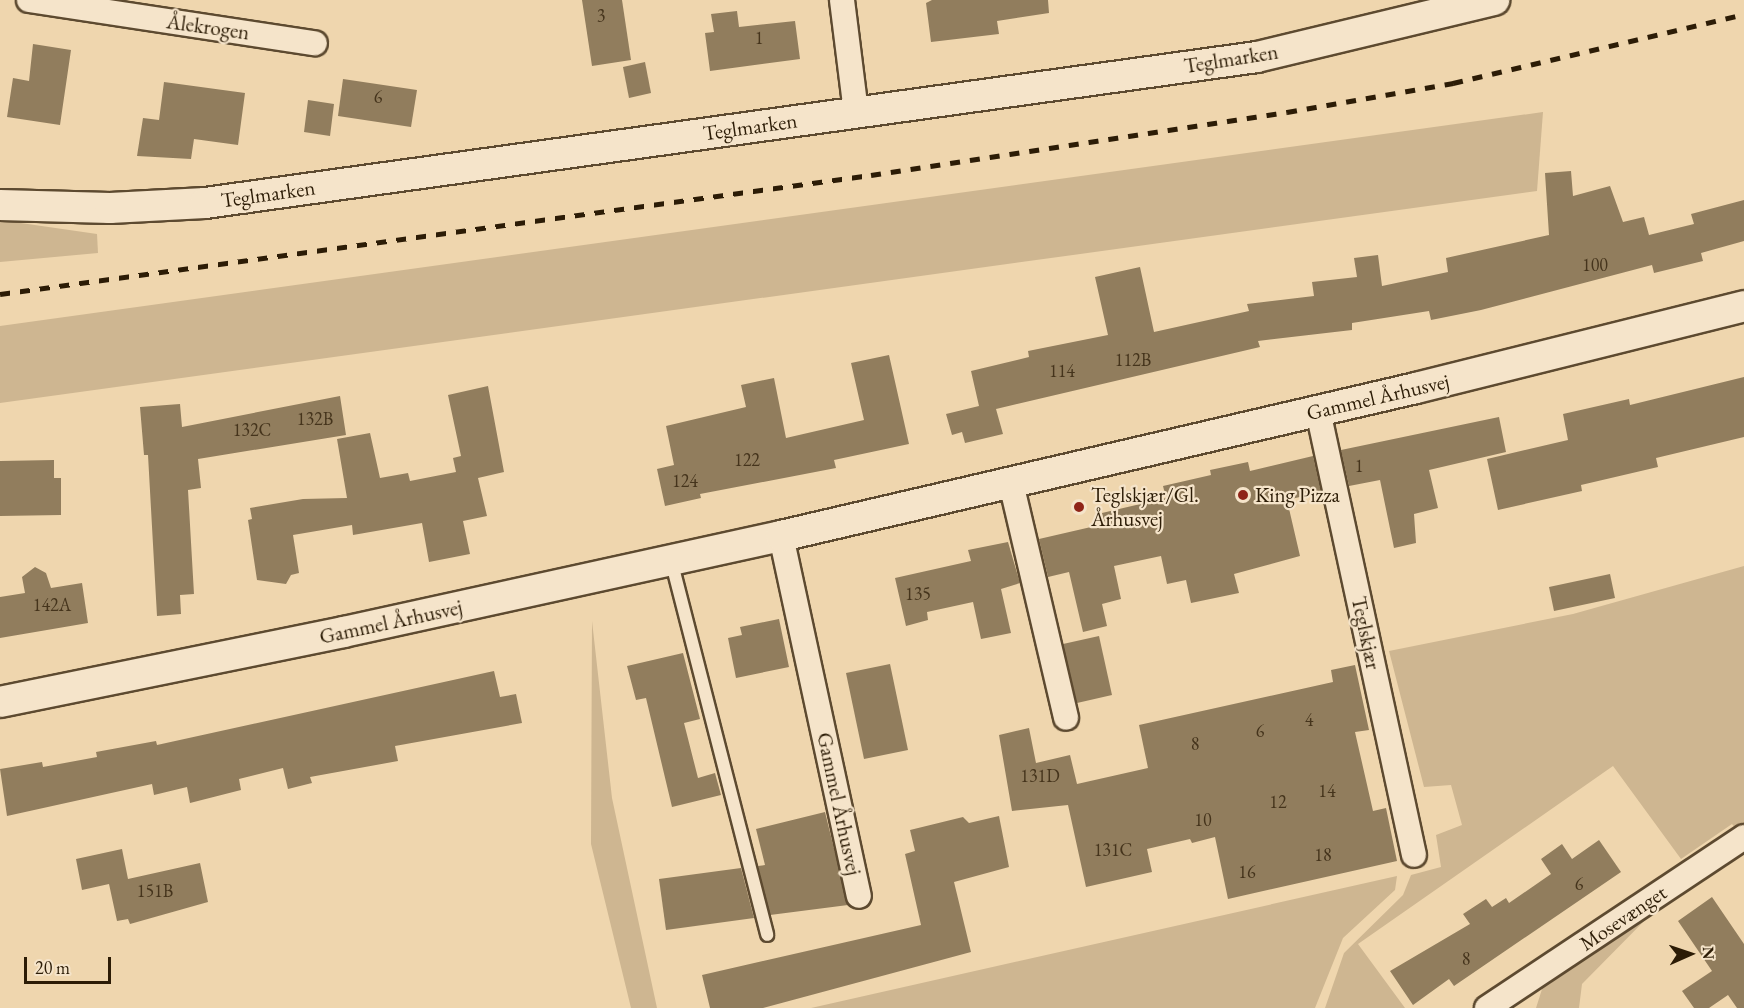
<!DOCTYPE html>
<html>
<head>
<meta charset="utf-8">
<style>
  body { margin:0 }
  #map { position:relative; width:1744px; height:1008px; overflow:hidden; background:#efd6ae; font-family:"EB Garamond",serif }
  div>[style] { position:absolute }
  .green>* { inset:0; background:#ceb691 }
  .building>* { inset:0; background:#917d5d }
  .roads { filter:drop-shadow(2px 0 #5d4a30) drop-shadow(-2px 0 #5d4a30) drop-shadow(0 2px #5d4a30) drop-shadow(0 -2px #5d4a30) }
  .service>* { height:12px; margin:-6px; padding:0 6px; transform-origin:6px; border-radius:6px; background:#f5e4ca }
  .minor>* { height:24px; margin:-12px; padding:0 12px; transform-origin:12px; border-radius:12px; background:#f5e4ca }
  .tertiary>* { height:30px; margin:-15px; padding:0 15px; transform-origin:15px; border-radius:15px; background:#f5e4ca }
  .rail>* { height:4.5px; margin-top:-2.25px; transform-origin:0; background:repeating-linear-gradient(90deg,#2c1c06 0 10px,transparent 0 20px) }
  .dots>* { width:16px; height:16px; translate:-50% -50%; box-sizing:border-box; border:3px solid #f5e4ca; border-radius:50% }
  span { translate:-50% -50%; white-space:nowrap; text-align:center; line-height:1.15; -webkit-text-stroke:4.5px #f5e4ca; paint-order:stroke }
  .number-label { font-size:18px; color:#45341c }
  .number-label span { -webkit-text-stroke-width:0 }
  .street-label { font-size:21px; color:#2c1c06 }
  .poi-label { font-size:21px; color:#2c1c06 }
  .left { translate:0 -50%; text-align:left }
  .north { position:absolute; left:1660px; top:924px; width:60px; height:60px; -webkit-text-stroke:4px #f5e4ca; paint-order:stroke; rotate:87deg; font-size:16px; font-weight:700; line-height:24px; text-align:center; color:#2c1c06 }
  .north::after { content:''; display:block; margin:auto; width:21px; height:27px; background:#2c1c06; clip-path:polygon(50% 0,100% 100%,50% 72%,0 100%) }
  .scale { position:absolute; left:24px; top:957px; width:87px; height:27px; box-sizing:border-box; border:3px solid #2c1c06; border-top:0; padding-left:8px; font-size:18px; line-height:21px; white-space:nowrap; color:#2c1c06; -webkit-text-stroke:4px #f5e4ca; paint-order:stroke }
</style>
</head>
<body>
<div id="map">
  <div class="green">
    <div style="clip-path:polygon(1543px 112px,1537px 191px,0 403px,0 326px)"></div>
    <div style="clip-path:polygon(0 220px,97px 234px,98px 253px,0 262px)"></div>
    <div style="clip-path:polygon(1744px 566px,1744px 828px,1738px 831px,1732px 824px,1681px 859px,1613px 766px,1358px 944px,1405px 1008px,1325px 1008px,1344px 953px,1403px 895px,1411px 875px,1441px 867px,1436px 835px,1462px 825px,1451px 785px,1424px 787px,1389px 651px,1573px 614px)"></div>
    <div style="clip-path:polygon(592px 621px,612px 798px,657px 1008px,631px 1008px,591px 844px)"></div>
    <div style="clip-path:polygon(1397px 876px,1395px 890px,1343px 938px,1315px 1008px,811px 1008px)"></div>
    <div style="clip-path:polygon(1653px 912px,1582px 984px,1579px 1008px,1536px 1008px,1543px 986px)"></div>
  </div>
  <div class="building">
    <div style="clip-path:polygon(582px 0,622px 0,631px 60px,592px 66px)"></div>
    <div style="clip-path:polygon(932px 0,1048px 0,1049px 13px,997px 21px,999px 34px,931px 42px,926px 3px)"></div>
    <div style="clip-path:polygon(737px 11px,739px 27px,795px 21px,800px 59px,710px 71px,705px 33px,714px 32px,711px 14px)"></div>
    <div style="clip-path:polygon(33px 44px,71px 50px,60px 125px,7px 117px,13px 78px,29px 81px)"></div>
    <div style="clip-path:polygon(645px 62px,651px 93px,629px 98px,623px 67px)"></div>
    <div style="clip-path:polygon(343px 79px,417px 90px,411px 127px,338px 116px)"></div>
    <div style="clip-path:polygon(164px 82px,245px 93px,238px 145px,194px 139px,191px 159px,137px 156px,143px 118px,159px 120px)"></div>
    <div style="clip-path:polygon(308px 100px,334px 104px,330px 136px,304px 132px)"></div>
    <div style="clip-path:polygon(1571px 171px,1573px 196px,1610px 186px,1623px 222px,1644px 217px,1649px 235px,1694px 224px,1691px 214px,1744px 200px,1744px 241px,1701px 253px,1703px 261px,1654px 273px,1652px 265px,1481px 310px,1431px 320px,1429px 311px,1352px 323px,1352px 330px,1258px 341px,1260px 347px,996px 409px,1003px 434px,965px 443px,962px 432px,952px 435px,946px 414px,979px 406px,971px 371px,1029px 357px,1028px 351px,1108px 335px,1095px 277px,1140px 267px,1154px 332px,1249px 311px,1247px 304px,1314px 296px,1312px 282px,1357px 277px,1354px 258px,1378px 255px,1382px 286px,1448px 272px,1446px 258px,1549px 235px,1545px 173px)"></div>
    <div style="clip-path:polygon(889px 355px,909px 444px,834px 460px,836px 468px,700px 494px,701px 498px,665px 506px,657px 469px,674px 465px,666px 426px,746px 407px,741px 385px,774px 378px,786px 438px,864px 420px,851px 363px)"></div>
    <div style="clip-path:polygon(1744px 377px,1744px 437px,1656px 458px,1658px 467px,1581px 485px,1582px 491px,1498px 510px,1487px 459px,1568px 440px,1563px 414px,1629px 399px,1630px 405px)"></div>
    <div style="clip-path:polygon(488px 386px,504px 472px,478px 478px,487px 516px,463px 521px,470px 554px,429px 562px,422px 523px,353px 535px,352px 525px,293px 535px,299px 573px,291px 575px,286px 584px,257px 580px,248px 520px,252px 519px,250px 508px,303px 499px,347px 498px,337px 439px,370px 433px,380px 478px,408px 473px,410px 481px,456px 472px,453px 458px,461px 456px,448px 395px)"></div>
    <div style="clip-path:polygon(340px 396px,346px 435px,198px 459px,201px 488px,188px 490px,194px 594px,180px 595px,181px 614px,157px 616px,148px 455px,144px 455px,140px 407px,180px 404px,182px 427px)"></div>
    <div style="clip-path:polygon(1499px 417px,1506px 452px,1429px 470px,1438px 508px,1414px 514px,1416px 543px,1394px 548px,1380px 480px,1349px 486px,1341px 450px)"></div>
    <div style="clip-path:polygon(1313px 456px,1321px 492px,1287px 500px,1300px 556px,1234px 574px,1239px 593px,1191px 603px,1186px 580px,1167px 584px,1161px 556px,1114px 566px,1121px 599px,1102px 604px,1107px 626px,1083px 632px,1069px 572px,1048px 577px,1039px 539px,1104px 524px,1102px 513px,1166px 498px,1163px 486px,1211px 475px,1210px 470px,1248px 462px,1250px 471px)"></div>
    <div style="clip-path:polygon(54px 460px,54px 478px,61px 478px,61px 515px,0 516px,0 461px)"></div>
    <div style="clip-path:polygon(1008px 542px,1020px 583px,1001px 589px,1011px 633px,981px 639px,973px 602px,927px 612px,928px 620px,906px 626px,895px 578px,971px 561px,968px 550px)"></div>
    <div style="clip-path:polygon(35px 567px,46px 573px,51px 588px,82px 583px,88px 623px,0 638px,0 597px,25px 593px,22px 577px)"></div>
    <div style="clip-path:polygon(1610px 574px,1615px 598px,1554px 611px,1549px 587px)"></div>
    <div style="clip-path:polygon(779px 619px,789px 667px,736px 678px,728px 638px,742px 635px,740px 627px)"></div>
    <div style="clip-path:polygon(1099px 636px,1112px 695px,1077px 703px,1063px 644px)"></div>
    <div style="clip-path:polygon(683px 653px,700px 719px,684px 723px,698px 778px,715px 773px,721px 795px,672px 807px,646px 698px,636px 700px,627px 666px)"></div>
    <div style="clip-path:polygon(890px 664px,908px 750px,864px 759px,846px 673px)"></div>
    <div style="clip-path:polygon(1355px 665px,1369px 730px,1355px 732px,1373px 811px,1386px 808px,1397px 861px,1228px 899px,1215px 837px,1192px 843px,1190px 839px,1147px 849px,1152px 872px,1086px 887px,1068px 805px,1012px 811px,999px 735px,1029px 728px,1036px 763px,1070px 755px,1077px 784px,1148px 768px,1139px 725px,1333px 682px,1331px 670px)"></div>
    <div style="clip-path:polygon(494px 671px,500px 697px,516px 694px,522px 723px,395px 746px,398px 761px,310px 777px,312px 783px,288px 789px,283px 768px,239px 779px,241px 790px,190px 803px,187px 787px,154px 795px,152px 784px,7px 816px,0 769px,42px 762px,43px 767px,97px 757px,96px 752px,156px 741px,157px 745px)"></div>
    <div style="clip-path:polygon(825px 812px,848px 905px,770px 915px,758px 866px,765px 865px,756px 829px)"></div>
    <div style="clip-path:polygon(999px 816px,1009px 867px,954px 882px,971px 952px,763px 1008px,710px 1008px,702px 975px,921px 925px,905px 854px,915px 851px,910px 830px,963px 817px,969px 823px)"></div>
    <div style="clip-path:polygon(1599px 840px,1621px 872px,1454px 986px,1449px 979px,1413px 1005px,1390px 971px,1470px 924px,1463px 914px,1486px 899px,1492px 907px,1506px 898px,1509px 903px,1551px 874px,1541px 859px,1562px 844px,1572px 859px)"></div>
    <div style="clip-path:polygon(122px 849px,128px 879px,200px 863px,208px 902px,130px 924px,128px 919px,117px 921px,109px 884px,82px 890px,76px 859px)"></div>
    <div style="clip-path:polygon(741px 868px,754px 918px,666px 930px,659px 879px)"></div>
    <div style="clip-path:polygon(1712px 897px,1744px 944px,1744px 1008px,1737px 1008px,1728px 995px,1709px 1008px,1694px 1008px,1682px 991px,1712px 971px,1678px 921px)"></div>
  </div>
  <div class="roads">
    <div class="service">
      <div style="left:671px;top:560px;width:387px;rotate:75.6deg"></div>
    </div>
    <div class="minor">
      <div style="left:29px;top:0;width:289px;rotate:8.6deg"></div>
      <div style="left:842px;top:0;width:114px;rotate:82.9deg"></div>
      <div style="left:1318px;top:411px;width:454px;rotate:77.8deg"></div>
      <div style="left:1011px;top:483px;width:241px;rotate:76.8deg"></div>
      <div style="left:781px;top:536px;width:368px;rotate:77.8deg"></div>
      <div style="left:1487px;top:1008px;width:309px;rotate:-33.6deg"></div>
    </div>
    <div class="tertiary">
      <div style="left:0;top:205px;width:110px;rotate:1.6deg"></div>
      <div style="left:110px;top:208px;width:95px;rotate:-3deg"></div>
      <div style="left:205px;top:203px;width:1062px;rotate:-7.9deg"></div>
      <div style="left:1257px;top:57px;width:244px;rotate:-13.5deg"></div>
      <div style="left:0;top:702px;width:351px;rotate:-11.5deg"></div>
      <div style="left:344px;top:632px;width:447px;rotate:-12.4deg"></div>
      <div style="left:781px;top:536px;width:652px;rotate:-13.12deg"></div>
      <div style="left:1416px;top:388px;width:338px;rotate:-14deg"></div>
    </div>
  </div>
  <div class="rail">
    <div style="left:0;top:294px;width:879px;rotate:-7.78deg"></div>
    <div style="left:871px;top:175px;width:421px;rotate:-8.6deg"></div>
    <div style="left:1287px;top:112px;width:169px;rotate:-9.9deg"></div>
    <div style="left:1453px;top:83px;width:299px;rotate:-13.3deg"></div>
  </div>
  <div class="dots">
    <div style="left:1243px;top:495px;background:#8f2418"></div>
    <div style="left:1079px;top:507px;background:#8f2418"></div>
  </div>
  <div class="number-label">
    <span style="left:601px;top:16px">3</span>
    <span style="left:759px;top:38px">1</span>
    <span style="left:378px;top:97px">6</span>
    <span style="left:1595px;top:265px">100</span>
    <span style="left:1133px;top:360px">112B</span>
    <span style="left:1062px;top:371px">114</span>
    <span style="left:315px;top:419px">132B</span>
    <span style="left:252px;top:430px">132C</span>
    <span style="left:747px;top:460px">122</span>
    <span style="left:1359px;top:466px">1</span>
    <span style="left:685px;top:481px">124</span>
    <span style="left:918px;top:594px">135</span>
    <span style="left:52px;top:605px">142A</span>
    <span style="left:1309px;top:720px">4</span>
    <span style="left:1260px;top:731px">6</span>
    <span style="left:1195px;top:744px">8</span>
    <span style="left:1040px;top:776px">131D</span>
    <span style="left:1327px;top:791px">14</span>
    <span style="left:1278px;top:802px">12</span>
    <span style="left:1203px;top:820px">10</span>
    <span style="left:1113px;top:850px">131C</span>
    <span style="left:1323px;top:855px">18</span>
    <span style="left:1247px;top:872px">16</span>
    <span style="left:1579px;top:884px">6</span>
    <span style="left:155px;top:891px">151B</span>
    <span style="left:1466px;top:959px">8</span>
  </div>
  <div class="street-label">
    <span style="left:208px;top:27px;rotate:8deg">Ålekrogen</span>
    <span style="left:1231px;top:59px;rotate:-9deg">Teglmarken</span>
    <span style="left:750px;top:127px;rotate:-8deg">Teglmarken</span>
    <span style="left:268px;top:194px;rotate:-8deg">Teglmarken</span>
    <span style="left:1378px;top:397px;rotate:-13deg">Gammel Århusvej</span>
    <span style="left:391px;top:622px;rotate:-12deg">Gammel Århusvej</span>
    <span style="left:1366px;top:633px;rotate:78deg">Teglskjær</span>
    <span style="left:839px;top:804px;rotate:78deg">Gammel Århusvej</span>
    <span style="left:1623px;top:918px;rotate:-34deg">Mosevænget</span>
  </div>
  <div class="poi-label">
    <span class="left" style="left:1091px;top:507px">Teglskjær/Gl.<br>Århusvej</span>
    <span class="left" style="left:1255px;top:495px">King Pizza</span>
  </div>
  <div class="north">N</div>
  <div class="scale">20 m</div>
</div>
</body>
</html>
